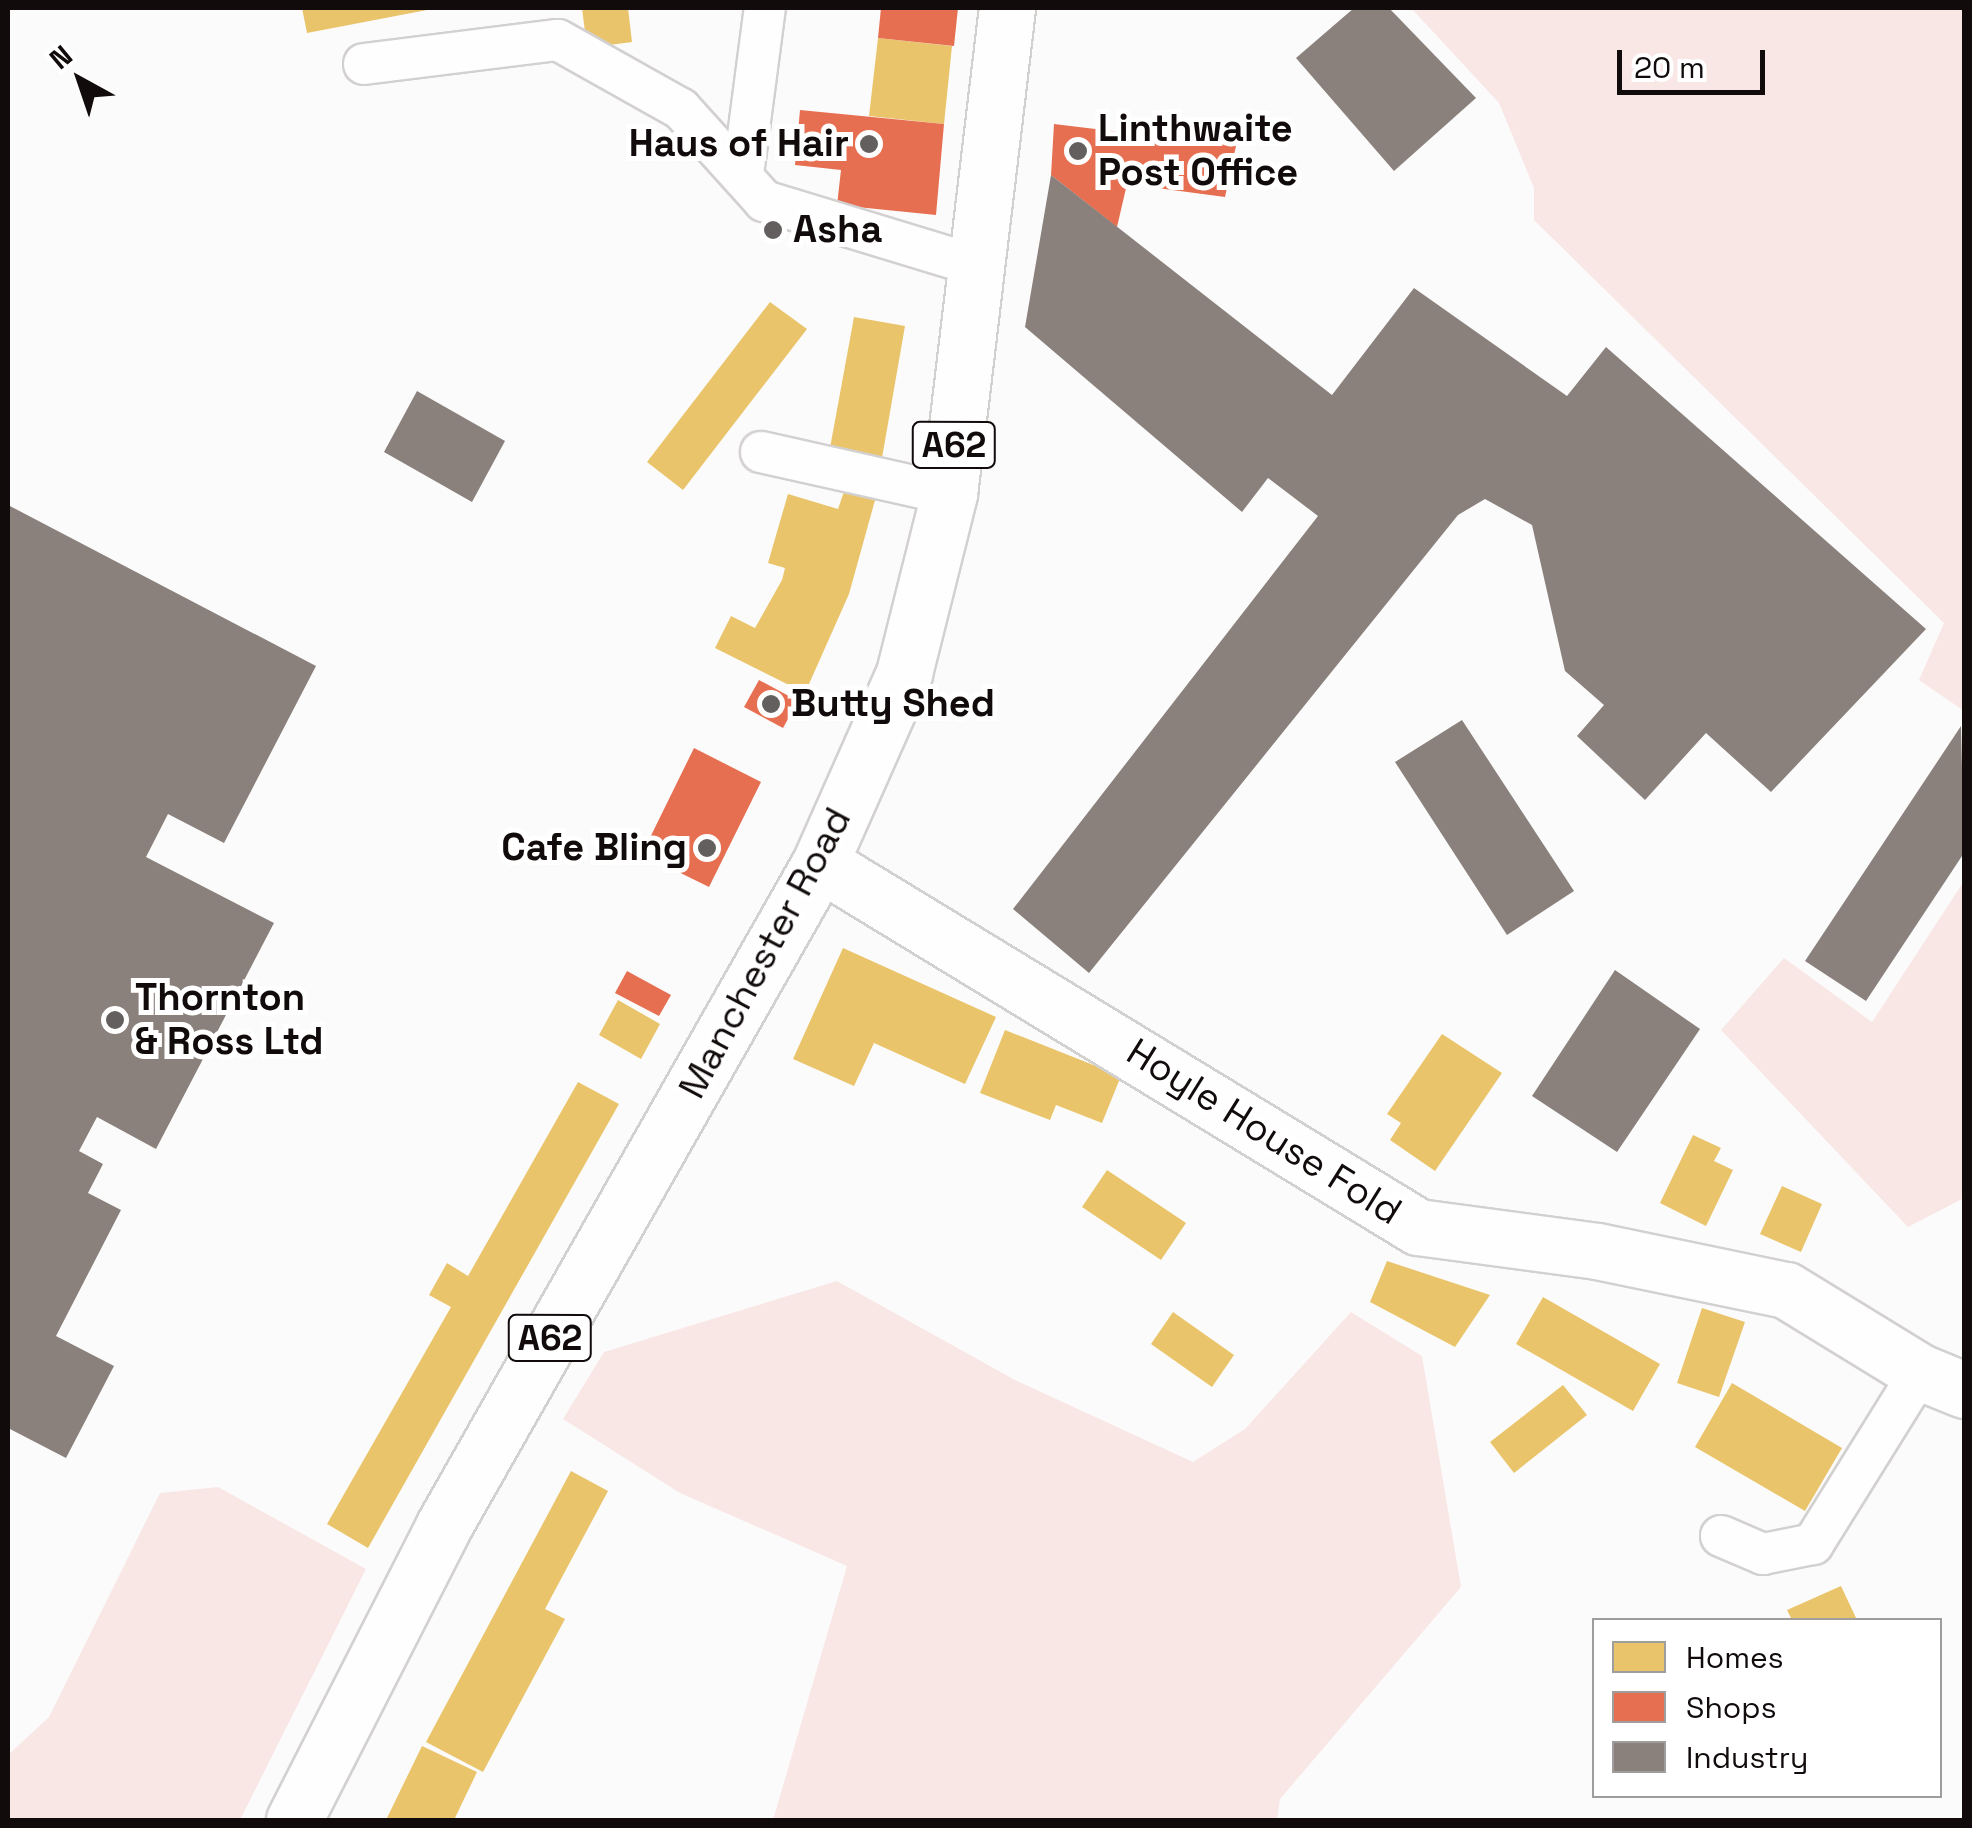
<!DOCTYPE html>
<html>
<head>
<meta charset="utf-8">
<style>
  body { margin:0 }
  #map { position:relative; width:1972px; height:1828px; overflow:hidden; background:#fcfbfb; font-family:"Space Grotesk",sans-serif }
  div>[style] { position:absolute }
  .green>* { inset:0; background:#f9e7e6 }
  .homes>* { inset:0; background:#e9c46a }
  .shops>* { inset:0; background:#e76f51 }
  .industry>* { inset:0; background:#8a817c }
  .roads { filter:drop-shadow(2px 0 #d3d0d0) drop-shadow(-2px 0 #d3d0d0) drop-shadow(0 2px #d3d0d0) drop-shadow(0 -2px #d3d0d0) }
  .street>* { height:40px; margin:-20px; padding:0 20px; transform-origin:20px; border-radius:20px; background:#fffefe }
  .secondary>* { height:55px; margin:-27.5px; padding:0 27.5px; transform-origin:27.5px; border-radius:27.5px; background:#fffefe }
  .primary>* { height:55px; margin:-27.5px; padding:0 27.5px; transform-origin:27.5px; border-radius:27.5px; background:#fffefe }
  .dots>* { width:28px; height:28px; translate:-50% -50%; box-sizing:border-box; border:5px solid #fff; border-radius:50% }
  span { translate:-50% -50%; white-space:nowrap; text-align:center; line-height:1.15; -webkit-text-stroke:10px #fff; paint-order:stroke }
  .shield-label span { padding:2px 8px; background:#fff; border:2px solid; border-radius:8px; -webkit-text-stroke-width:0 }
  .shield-label { font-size:35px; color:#110b0b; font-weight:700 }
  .poi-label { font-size:38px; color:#110b0b; font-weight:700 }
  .left { translate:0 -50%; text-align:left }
  .right { translate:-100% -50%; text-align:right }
  .street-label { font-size:38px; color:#110b0b }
  .frame { position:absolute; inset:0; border:10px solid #110b0b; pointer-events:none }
  .legend { position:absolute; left:1592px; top:1618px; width:350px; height:180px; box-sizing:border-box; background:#fff; border:2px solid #a09d9d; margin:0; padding:12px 18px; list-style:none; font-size:30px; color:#110b0b }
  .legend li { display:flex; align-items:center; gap:20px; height:50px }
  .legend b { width:50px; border:2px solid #a09d9d }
  .north { position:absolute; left:30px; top:30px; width:100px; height:100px; -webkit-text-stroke:8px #fff; paint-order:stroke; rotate:320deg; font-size:28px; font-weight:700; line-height:40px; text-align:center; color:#110b0b }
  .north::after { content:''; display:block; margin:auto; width:35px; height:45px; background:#110b0b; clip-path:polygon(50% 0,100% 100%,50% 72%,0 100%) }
  .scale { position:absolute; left:1617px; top:50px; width:148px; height:45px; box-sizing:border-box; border:5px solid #110b0b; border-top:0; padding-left:12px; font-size:30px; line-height:35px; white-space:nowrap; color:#110b0b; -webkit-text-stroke:8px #fff; paint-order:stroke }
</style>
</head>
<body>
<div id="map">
  <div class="green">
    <div style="clip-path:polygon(1411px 8px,1964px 8px,1964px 711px,1919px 680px,1944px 623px,1534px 220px,1534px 188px,1499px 103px)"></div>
    <div style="clip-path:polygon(1964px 881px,1964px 1198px,1908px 1227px,1721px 1030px,1784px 958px,1872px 1022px)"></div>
    <div style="clip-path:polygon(837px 1281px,1015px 1380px,1193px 1462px,1245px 1429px,1351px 1312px,1422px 1356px,1461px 1587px,1280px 1799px,1277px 1820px,773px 1820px,847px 1566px,680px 1493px,563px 1419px,604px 1352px)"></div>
    <div style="clip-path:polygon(218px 1487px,366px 1569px,240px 1820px,8px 1820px,8px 1755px,49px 1717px,160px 1493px)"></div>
  </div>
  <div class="homes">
    <div style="clip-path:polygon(302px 8px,427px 8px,427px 10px,307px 33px)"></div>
    <div style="clip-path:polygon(582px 8px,628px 8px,632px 42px,587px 48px)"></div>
    <div style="clip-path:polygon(878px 38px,952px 46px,944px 124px,869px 116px)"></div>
    <div style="clip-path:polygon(770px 302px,807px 329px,683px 490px,647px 462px)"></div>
    <div style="clip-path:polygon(854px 317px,905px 326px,882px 458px,830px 448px)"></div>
    <div style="clip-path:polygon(847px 483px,877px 493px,849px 594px,805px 693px,715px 648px,731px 616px,755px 628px,782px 580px,785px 568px,768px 563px,788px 494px,838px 509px)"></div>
    <div style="clip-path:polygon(843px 948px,996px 1017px,965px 1084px,874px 1043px,854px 1086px,793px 1059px)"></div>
    <div style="clip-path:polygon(618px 1000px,660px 1024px,641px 1059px,599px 1035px)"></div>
    <div style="clip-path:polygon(1005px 1030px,1121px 1076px,1102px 1123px,1056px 1105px,1050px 1120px,980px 1093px)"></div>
    <div style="clip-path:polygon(1442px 1034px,1502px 1073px,1435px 1171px,1390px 1140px,1401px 1123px,1387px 1114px)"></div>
    <div style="clip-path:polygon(578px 1082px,619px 1104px,368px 1548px,327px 1524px,451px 1307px,429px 1295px,447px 1263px,468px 1276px)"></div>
    <div style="clip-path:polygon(1693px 1135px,1721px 1148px,1714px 1161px,1733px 1170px,1706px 1226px,1660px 1203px)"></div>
    <div style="clip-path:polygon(1107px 1170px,1186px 1223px,1161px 1260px,1082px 1207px)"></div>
    <div style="clip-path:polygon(1782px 1186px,1822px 1204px,1801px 1252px,1760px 1234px)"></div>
    <div style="clip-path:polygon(1387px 1261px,1490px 1295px,1455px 1347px,1370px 1302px)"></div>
    <div style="clip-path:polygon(1543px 1297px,1660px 1364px,1633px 1411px,1516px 1344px)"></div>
    <div style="clip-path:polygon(1702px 1308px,1745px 1322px,1719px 1397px,1677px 1383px)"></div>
    <div style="clip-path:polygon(1173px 1312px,1234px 1355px,1212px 1387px,1151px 1344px)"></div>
    <div style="clip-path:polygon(1732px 1383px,1842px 1448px,1805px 1511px,1695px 1447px)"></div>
    <div style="clip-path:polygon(1563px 1385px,1587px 1415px,1514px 1473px,1490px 1442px)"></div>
    <div style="clip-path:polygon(571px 1471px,608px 1491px,545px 1609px,565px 1619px,483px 1772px,426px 1742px)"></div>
    <div style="clip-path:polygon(1841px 1586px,1857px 1620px,1792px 1620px,1787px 1610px)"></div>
    <div style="clip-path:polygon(422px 1746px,477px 1772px,454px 1820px,386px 1820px)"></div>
  </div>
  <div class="shops">
    <div style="clip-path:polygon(881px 8px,958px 8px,954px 46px,878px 38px)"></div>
    <div style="clip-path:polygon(800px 110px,944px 124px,936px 215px,837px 205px,841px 170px,795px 165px)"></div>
    <div style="clip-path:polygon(1054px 124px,1236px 146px,1225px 197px,1127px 184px,1117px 227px,1051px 175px)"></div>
    <div style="clip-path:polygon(759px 680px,798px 701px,783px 728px,744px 707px)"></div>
    <div style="clip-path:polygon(694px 748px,761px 782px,709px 887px,642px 854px)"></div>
    <div style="clip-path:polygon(627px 971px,671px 995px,659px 1016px,615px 993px)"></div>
  </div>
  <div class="industry">
    <div style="clip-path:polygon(1354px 8px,1389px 8px,1476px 98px,1394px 171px,1296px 58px)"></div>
    <div style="clip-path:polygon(1051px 175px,1332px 395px,1414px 288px,1567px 396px,1606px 347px,1926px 629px,1771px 792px,1706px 733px,1645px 800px,1577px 736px,1604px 705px,1565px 671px,1532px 525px,1485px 499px,1458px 515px,1089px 973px,1013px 909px,1318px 516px,1268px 478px,1242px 512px,1025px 327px)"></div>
    <div style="clip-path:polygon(417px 391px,505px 441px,472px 502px,384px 452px)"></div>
    <div style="clip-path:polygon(8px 505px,316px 666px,224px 843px,168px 814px,146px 857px,274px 923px,156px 1149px,97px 1117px,79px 1151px,103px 1164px,88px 1193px,121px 1210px,56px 1336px,114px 1366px,66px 1458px,8px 1428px)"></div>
    <div style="clip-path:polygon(1462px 720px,1574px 891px,1507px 935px,1395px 762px)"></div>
    <div style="clip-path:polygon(1961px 726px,1964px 853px,1866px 1001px,1805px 961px)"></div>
    <div style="clip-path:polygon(1615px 970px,1700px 1029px,1617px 1152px,1532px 1096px)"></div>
  </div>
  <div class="roads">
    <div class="street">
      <div style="left:364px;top:64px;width:195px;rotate:-7.1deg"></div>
      <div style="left:558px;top:40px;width:141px;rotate:29.3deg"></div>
      <div style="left:681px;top:109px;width:124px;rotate:47.9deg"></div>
      <div style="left:764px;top:201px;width:227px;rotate:16.9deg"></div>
      <div style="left:743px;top:174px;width:167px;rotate:-82.5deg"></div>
      <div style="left:761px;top:452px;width:193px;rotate:12.6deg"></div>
      <div style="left:1721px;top:1536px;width:46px;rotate:23.2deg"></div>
      <div style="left:1763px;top:1554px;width:51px;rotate:-11.3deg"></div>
      <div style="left:1813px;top:1544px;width:203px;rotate:-58.1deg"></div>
    </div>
    <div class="secondary">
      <div style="left:820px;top:863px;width:700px;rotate:31.33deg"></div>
      <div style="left:1418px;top:1227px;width:181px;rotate:7.6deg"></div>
      <div style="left:1597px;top:1251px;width:193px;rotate:11.7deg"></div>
      <div style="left:1786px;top:1290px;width:157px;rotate:31.5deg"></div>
      <div style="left:1920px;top:1372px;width:48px;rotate:22.2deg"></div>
    </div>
    <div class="primary">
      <div style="left:294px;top:1820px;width:329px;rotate:-63deg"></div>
      <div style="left:443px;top:1527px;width:764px;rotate:-60.41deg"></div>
      <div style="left:820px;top:863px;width:208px;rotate:-66.1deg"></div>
      <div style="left:904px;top:673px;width:185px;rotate:-75.9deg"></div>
      <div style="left:949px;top:494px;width:489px;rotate:-83.2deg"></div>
    </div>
  </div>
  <div class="dots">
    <div style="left:869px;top:144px;background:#635f5f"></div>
    <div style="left:1078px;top:151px;background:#635f5f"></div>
    <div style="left:773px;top:230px;background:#635f5f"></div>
    <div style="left:771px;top:704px;background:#635f5f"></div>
    <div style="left:707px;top:848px;background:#635f5f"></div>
    <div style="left:115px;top:1020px;background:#635f5f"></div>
  </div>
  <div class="shield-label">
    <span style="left:954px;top:445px">A62</span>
    <span style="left:550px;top:1338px">A62</span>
  </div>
  <div class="poi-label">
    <span class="left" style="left:1098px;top:151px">Linthwaite<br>Post Office</span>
    <span class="right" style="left:849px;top:144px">Haus of Hair</span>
    <span class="left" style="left:793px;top:230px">Asha</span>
    <span class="left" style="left:791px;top:704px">Butty Shed</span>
    <span class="right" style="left:687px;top:848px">Cafe Bling</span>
    <span class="left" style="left:135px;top:1020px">Thornton<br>&amp; Ross Ltd</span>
  </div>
  <div class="street-label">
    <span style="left:765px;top:953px;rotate:-62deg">Manchester Road</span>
    <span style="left:1264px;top:1132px;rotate:32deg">Hoyle House Fold</span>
  </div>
  <div class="frame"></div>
  <ul class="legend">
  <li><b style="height:28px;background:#e9c46a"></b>Homes</li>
  <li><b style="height:28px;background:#e76f51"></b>Shops</li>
  <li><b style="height:28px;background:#8a817c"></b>Industry</li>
  </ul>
  <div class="north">N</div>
  <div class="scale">20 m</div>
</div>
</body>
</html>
